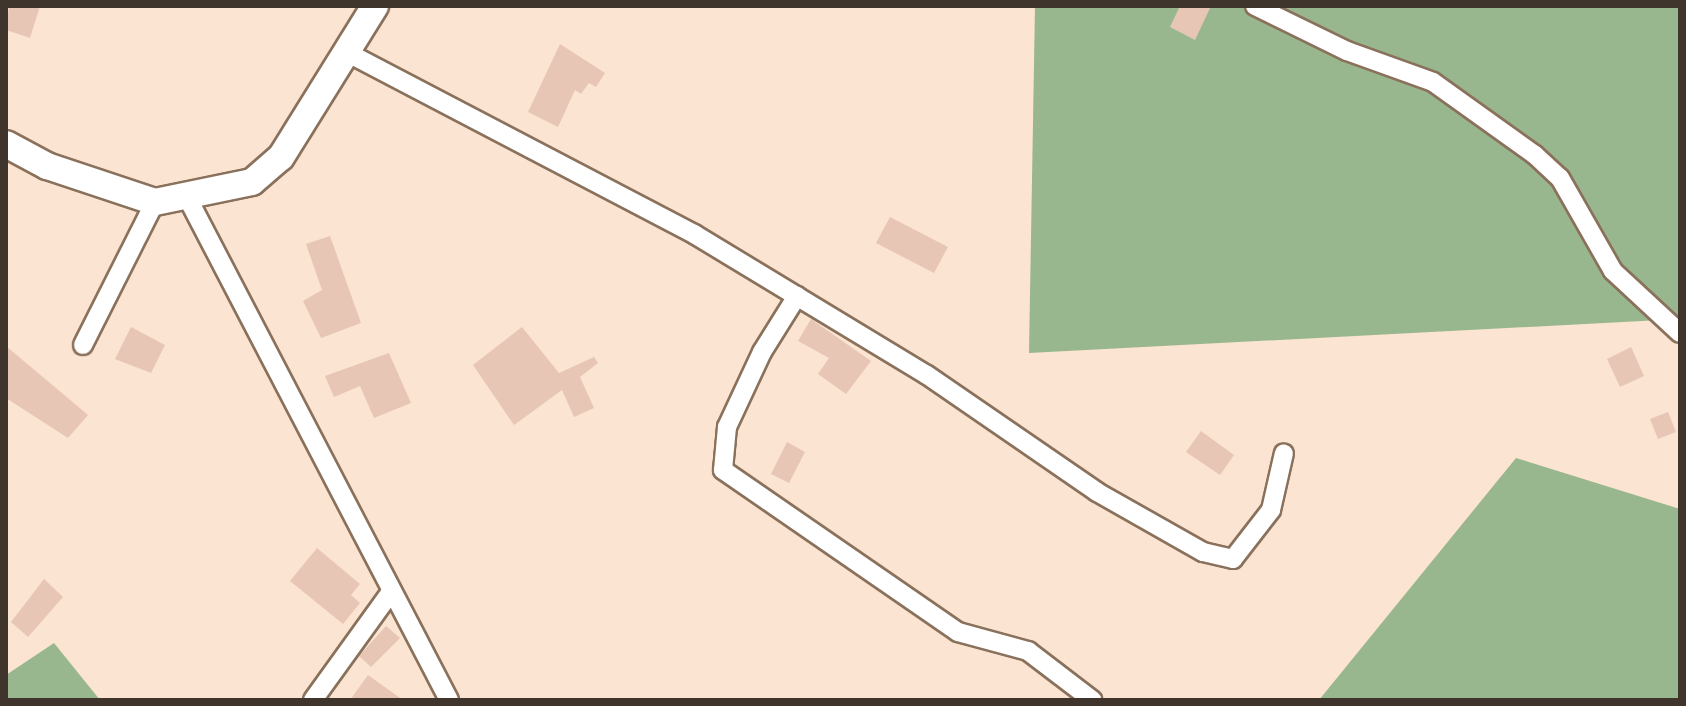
<!DOCTYPE html>
<html>
<head>
<meta charset="utf-8">
<style>
  body { margin:0 }
  #map { position:relative; width:1686px; height:706px; overflow:hidden; background:#fbe4d1; font-family:"Asap Condensed",sans-serif }
  div>[style] { position:absolute }
  .forest>* { inset:0; background:#99b78e }
  .building>* { inset:0; background:#e8c6b6 }
  .roads { filter:drop-shadow(2px 0 #8a715c) drop-shadow(-2px 0 #8a715c) drop-shadow(0 2px #8a715c) drop-shadow(0 -2px #8a715c) }
  .street>* { height:18px; margin:-9px; padding:0 9px; transform-origin:9px; border-radius:9px; background:#fff }
  .secondary>* { height:26px; margin:-13px; padding:0 13px; transform-origin:13px; border-radius:13px; background:#fff }
  span { translate:-50% -50%; white-space:nowrap; text-align:center; line-height:1.15; -webkit-text-stroke:7px #fbe4d1; paint-order:stroke }
  .frame { position:absolute; inset:0; border:8px solid #40352c; pointer-events:none }
</style>
</head>
<body>
<div id="map">
  <div class="forest">
    <div style="clip-path:polygon(1035px 6px,1680px 6px,1680px 319px,1029px 353px)"></div>
    <div style="clip-path:polygon(1516px 458px,1680px 509px,1680px 700px,1319px 700px)"></div>
    <div style="clip-path:polygon(54px 643px,100px 700px,6px 700px,6px 675px)"></div>
  </div>
  <div class="building">
    <div style="clip-path:polygon(9px 6px,40px 6px,30px 38px,6px 30px)"></div>
    <div style="clip-path:polygon(1180px 6px,1211px 6px,1195px 40px,1170px 27px)"></div>
    <div style="clip-path:polygon(560px 44px,605px 73px,596px 87px,589px 83px,581px 94px,575px 90px,558px 127px,528px 112px)"></div>
    <div style="clip-path:polygon(890px 217px,948px 247px,934px 273px,876px 243px)"></div>
    <div style="clip-path:polygon(330px 236px,361px 323px,321px 338px,303px 301px,322px 290px,306px 244px)"></div>
    <div style="clip-path:polygon(811px 319px,871px 361px,846px 394px,818px 374px,829px 358px,798px 341px)"></div>
    <div style="clip-path:polygon(131px 327px,165px 345px,151px 373px,115px 359px)"></div>
    <div style="clip-path:polygon(522px 327px,559px 373px,594px 357px,598px 363px,580px 377px,594px 408px,574px 417px,562px 390px,514px 425px,473px 365px)"></div>
    <div style="clip-path:polygon(6px 346px,88px 415px,68px 438px,6px 398px)"></div>
    <div style="clip-path:polygon(1631px 347px,1644px 376px,1620px 387px,1607px 359px)"></div>
    <div style="clip-path:polygon(389px 353px,411px 403px,374px 418px,360px 386px,334px 397px,325px 376px)"></div>
    <div style="clip-path:polygon(1668px 412px,1676px 432px,1658px 439px,1650px 419px)"></div>
    <div style="clip-path:polygon(1201px 431px,1234px 455px,1220px 475px,1186px 452px)"></div>
    <div style="clip-path:polygon(787px 442px,805px 452px,789px 483px,771px 474px)"></div>
    <div style="clip-path:polygon(317px 548px,360px 584px,351px 595px,360px 603px,343px 624px,290px 581px)"></div>
    <div style="clip-path:polygon(44px 579px,63px 597px,28px 637px,11px 622px)"></div>
    <div style="clip-path:polygon(386px 626px,400px 638px,371px 667px,359px 656px)"></div>
    <div style="clip-path:polygon(368px 675px,403px 700px,350px 700px)"></div>
  </div>
  <div class="roads">
    <div class="street">
      <div style="left:1255px;top:6px;width:102px;rotate:26.1deg"></div>
      <div style="left:1347px;top:51px;width:91px;rotate:19.8deg"></div>
      <div style="left:1433px;top:82px;width:125px;rotate:35.6deg"></div>
      <div style="left:1535px;top:155px;width:34px;rotate:43deg"></div>
      <div style="left:1560px;top:178px;width:107px;rotate:60.3deg"></div>
      <div style="left:1613px;top:271px;width:91px;rotate:42.8deg"></div>
      <div style="left:346px;top:52px;width:393px;rotate:27.6deg"></div>
      <div style="left:694px;top:234px;width:272px;rotate:31.2deg"></div>
      <div style="left:927px;top:375px;width:206px;rotate:34.5deg"></div>
      <div style="left:1097px;top:492px;width:122px;rotate:29.5deg"></div>
      <div style="left:1203px;top:552px;width:31px;rotate:13deg"></div>
      <div style="left:1233px;top:559px;width:62px;rotate:-52.2deg"></div>
      <div style="left:1271px;top:510px;width:58px;rotate:-77.2deg"></div>
      <div style="left:186px;top:195px;width:569px;rotate:62.49deg"></div>
      <div style="left:797px;top:296px;width:66px;rotate:122deg"></div>
      <div style="left:762px;top:352px;width:83px;rotate:115deg"></div>
      <div style="left:727px;top:427px;width:43px;rotate:95.3deg"></div>
      <div style="left:723px;top:470px;width:285px;rotate:34.6deg"></div>
      <div style="left:958px;top:632px;width:73px;rotate:15.2deg"></div>
      <div style="left:1028px;top:651px;width:81px;rotate:37.4deg"></div>
      <div style="left:83px;top:345px;width:160px;rotate:-63.3deg"></div>
      <div style="left:313px;top:700px;width:133px;rotate:-54.2deg"></div>
    </div>
    <div class="secondary">
      <div style="left:6px;top:144px;width:47px;rotate:28.2deg"></div>
      <div style="left:47px;top:166px;width:114px;rotate:18.4deg"></div>
      <div style="left:155px;top:202px;width:99px;rotate:-11.7deg"></div>
      <div style="left:252px;top:182px;width:38px;rotate:-41deg"></div>
      <div style="left:281px;top:157px;width:178px;rotate:-58.1deg"></div>
    </div>
  </div>
  <div class="frame"></div>
</div>
</body>
</html>
